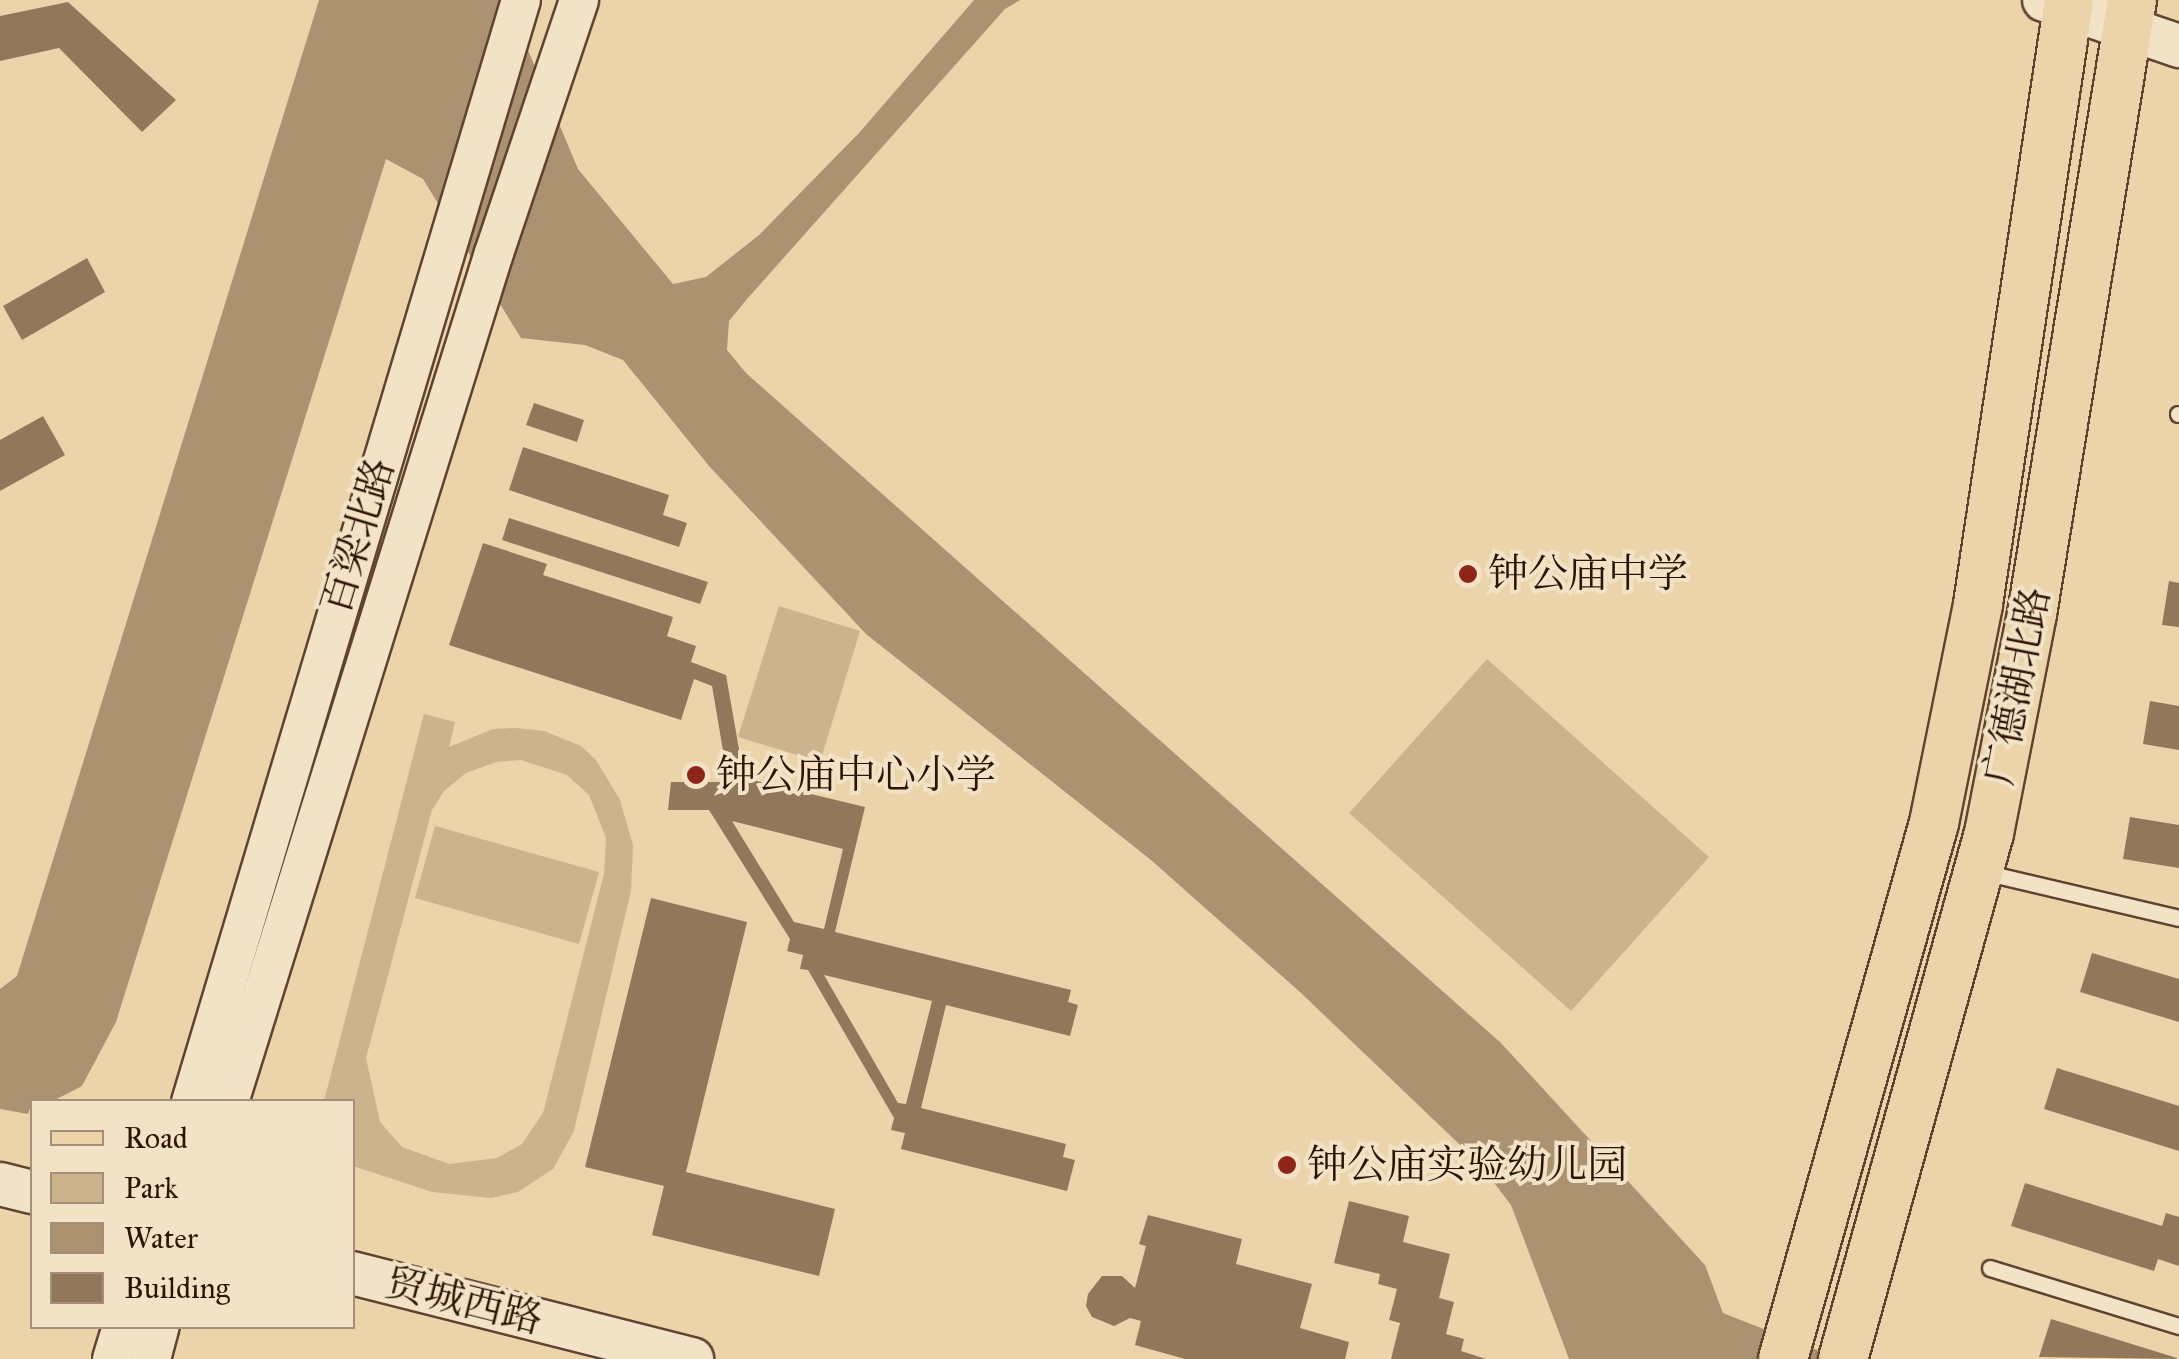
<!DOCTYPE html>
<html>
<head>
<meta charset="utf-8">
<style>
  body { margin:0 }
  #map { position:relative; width:2179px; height:1359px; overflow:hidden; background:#ebd4a9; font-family:"IM FELL Great Primer","Noto Serif SC",serif }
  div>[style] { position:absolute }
  .green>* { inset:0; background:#cbb38d }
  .water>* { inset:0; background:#ab9372 }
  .building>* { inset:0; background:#91785b }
  .roads { filter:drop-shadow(2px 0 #5e442f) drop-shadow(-2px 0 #5e442f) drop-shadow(0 2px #5e442f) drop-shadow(0 -2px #5e442f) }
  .service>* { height:15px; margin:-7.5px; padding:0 7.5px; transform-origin:7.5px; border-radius:7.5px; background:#f2e3c7 }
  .tertiary>* { height:38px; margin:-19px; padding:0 19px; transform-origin:19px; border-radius:19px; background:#f2e3c7 }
  .secondary>* { height:42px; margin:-21px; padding:0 21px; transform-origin:21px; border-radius:21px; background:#f2e3c7 }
  .primary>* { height:48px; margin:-24px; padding:0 24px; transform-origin:24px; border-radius:24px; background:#ebd4a9 }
  .dots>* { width:28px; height:28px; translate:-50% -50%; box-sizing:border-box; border:5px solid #f2e3c7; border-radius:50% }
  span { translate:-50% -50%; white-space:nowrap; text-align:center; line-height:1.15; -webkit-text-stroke:8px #f2e3c7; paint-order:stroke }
  .street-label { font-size:40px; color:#2f1406 }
  .poi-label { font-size:40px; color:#2f1406 }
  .left { translate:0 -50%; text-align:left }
  .legend { position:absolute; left:30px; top:1099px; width:325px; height:230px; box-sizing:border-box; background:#f2e3c7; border:2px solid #a4907a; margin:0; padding:12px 18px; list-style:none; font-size:30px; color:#2f1406 }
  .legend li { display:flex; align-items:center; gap:20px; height:50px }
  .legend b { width:50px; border:2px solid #a4907a }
</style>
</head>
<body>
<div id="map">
  <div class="green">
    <div style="clip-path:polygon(779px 606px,860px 631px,820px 762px,738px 737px)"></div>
    <div style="clip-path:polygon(1487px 659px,1709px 857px,1571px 1011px,1349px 813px)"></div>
    <div style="clip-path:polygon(evenodd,424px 714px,455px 722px,449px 747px,493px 729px,516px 728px,544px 731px,581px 746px,596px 760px,620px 800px,633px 845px,631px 891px,574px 1131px,553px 1169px,518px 1192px,491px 1198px,432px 1192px,353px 1166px,352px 1102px,324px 1101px,424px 714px,521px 760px,567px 775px,589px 795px,606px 838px,604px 874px,543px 1113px,522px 1144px,497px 1158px,449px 1164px,402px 1147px,380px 1122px,366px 1058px,432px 810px,444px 791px,466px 773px,496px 762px,521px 760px)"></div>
    <div style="clip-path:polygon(435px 826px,599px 872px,579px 944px,415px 898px)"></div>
  </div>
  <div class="water">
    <div style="clip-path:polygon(319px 0,507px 0,578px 169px,673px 284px,706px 277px,759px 235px,859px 133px,974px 0,1020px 0,1005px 9px,747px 299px,729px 321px,727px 350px,746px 373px,1501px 1043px,1705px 1265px,1723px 1313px,1840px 1359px,1569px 1359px,1511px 1205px,1479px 1163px,1300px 992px,1151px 860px,866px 634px,709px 466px,623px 360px,585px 345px,521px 338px,423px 179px,386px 159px,116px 1022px,82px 1086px,53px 1101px,32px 1102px,28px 1114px,0 1109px,0 989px,17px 976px)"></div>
  </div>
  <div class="building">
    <div style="clip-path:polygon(68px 2px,176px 100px,142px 132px,59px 48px,0 61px,0 16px)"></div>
    <div style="clip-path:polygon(87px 258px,105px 292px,22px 340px,3px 306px)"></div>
    <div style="clip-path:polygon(534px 403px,584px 420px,577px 442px,526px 425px)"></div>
    <div style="clip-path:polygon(43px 416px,65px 455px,0 491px,0 440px)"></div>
    <div style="clip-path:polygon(523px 447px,669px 495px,663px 515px,687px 523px,679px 547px,509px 490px)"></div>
    <div style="clip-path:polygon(509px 518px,708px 582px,700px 604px,502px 540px)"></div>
    <div style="clip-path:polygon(evenodd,483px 543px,547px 564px,543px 575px,673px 617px,667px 636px,696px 646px,691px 662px,726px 675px,744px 778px,865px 807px,835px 932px,1071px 990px,1068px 1002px,1078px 1005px,1070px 1036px,946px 1005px,921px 1108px,1066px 1144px,1063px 1157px,1075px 1160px,1067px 1191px,901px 1149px,905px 1133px,891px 1130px,894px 1118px,808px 970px,800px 969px,803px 955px,787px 951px,790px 939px,709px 810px,668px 810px,671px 782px,722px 782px,722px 773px,727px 774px,712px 686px,694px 679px,681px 720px,449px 645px,483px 543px,732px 821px,843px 849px,824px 929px,794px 922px,732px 821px,483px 543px,824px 975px,932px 1001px,906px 1104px,898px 1103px,824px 975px)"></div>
    <div style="clip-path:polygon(2169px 581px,2179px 583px,2179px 627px,2162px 625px)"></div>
    <div style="clip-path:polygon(2150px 701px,2179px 706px,2179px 750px,2143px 744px)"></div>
    <div style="clip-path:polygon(2130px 817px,2179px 825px,2179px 868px,2123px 859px)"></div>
    <div style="clip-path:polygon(651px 898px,747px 922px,686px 1172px,835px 1209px,819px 1276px,652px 1235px,664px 1186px,585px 1167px)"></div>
    <div style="clip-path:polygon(2092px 953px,2179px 979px,2179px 1022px,2080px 992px)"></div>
    <div style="clip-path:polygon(2057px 1068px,2179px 1106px,2179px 1151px,2044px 1109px)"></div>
    <div style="clip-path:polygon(2025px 1183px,2162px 1226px,2166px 1213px,2179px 1217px,2179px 1266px,2158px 1259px,2154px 1271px,2011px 1226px)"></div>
    <div style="clip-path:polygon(1349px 1201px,1409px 1216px,1403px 1242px,1450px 1254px,1439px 1298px,1454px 1302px,1446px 1334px,1464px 1339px,1461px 1351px,1486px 1359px,1391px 1359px,1400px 1323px,1389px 1320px,1397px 1289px,1378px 1284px,1380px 1274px,1334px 1263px)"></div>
    <div style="clip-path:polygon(1148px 1215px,1242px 1239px,1236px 1264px,1312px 1284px,1300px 1328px,1349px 1342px,1345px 1359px,1185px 1359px,1135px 1345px,1141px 1321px,1130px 1318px,1114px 1326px,1092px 1317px,1086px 1306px,1088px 1294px,1102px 1276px,1122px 1276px,1135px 1288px,1146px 1246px,1139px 1244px)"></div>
    <div style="clip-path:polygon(2051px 1319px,2177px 1358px,2177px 1359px,2039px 1357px)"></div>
  </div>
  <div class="roads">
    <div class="service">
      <div style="left:2178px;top:414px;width:1px"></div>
      <div style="left:1983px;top:872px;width:201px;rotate:13.2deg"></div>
      <div style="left:1990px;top:1268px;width:198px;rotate:17.1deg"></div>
    </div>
    <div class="tertiary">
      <div style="left:191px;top:1102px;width:1150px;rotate:-73.33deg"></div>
      <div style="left:229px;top:1102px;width:889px;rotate:-72.67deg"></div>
      <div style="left:494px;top:253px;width:267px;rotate:-71.4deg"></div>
      <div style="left:112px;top:1359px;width:34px;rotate:-73deg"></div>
      <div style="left:151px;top:1359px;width:34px;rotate:-75deg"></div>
    </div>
    <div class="secondary">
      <div style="left:2044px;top:0;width:143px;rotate:18.8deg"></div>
      <div style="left:0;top:1184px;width:33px;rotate:14deg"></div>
      <div style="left:352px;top:1273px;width:351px;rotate:14.2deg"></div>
    </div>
    <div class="primary">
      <div style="left:1783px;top:1359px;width:557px;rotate:-74.27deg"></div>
      <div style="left:1934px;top:823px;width:223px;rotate:-78.6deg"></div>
      <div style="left:1978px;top:604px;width:611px;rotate:-81.43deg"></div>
      <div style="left:1843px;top:1359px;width:546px;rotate:-74.49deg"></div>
      <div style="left:1989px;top:833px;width:223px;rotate:-78.9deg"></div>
      <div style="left:2032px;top:614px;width:622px;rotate:-80.75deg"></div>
    </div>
  </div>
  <div class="dots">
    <div style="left:1468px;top:574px;background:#8f2418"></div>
    <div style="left:696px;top:775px;background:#8f2418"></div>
    <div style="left:1287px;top:1165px;background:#8f2418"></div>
  </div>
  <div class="street-label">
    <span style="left:358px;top:536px;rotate:-73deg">百梁北路</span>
    <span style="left:2017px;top:686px;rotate:-79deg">广德湖北路</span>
    <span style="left:464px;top:1301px;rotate:14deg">贸城西路</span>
  </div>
  <div class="poi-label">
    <span class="left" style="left:1488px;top:574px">钟公庙中学</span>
    <span class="left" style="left:716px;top:775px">钟公庙中心小学</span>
    <span class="left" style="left:1307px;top:1165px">钟公庙实验幼儿园</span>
  </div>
  <ul class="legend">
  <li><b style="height:12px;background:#ebd4a9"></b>Road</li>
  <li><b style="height:28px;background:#cbb38d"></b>Park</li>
  <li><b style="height:28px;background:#ab9372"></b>Water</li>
  <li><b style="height:28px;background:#91785b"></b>Building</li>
  </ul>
</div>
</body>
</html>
